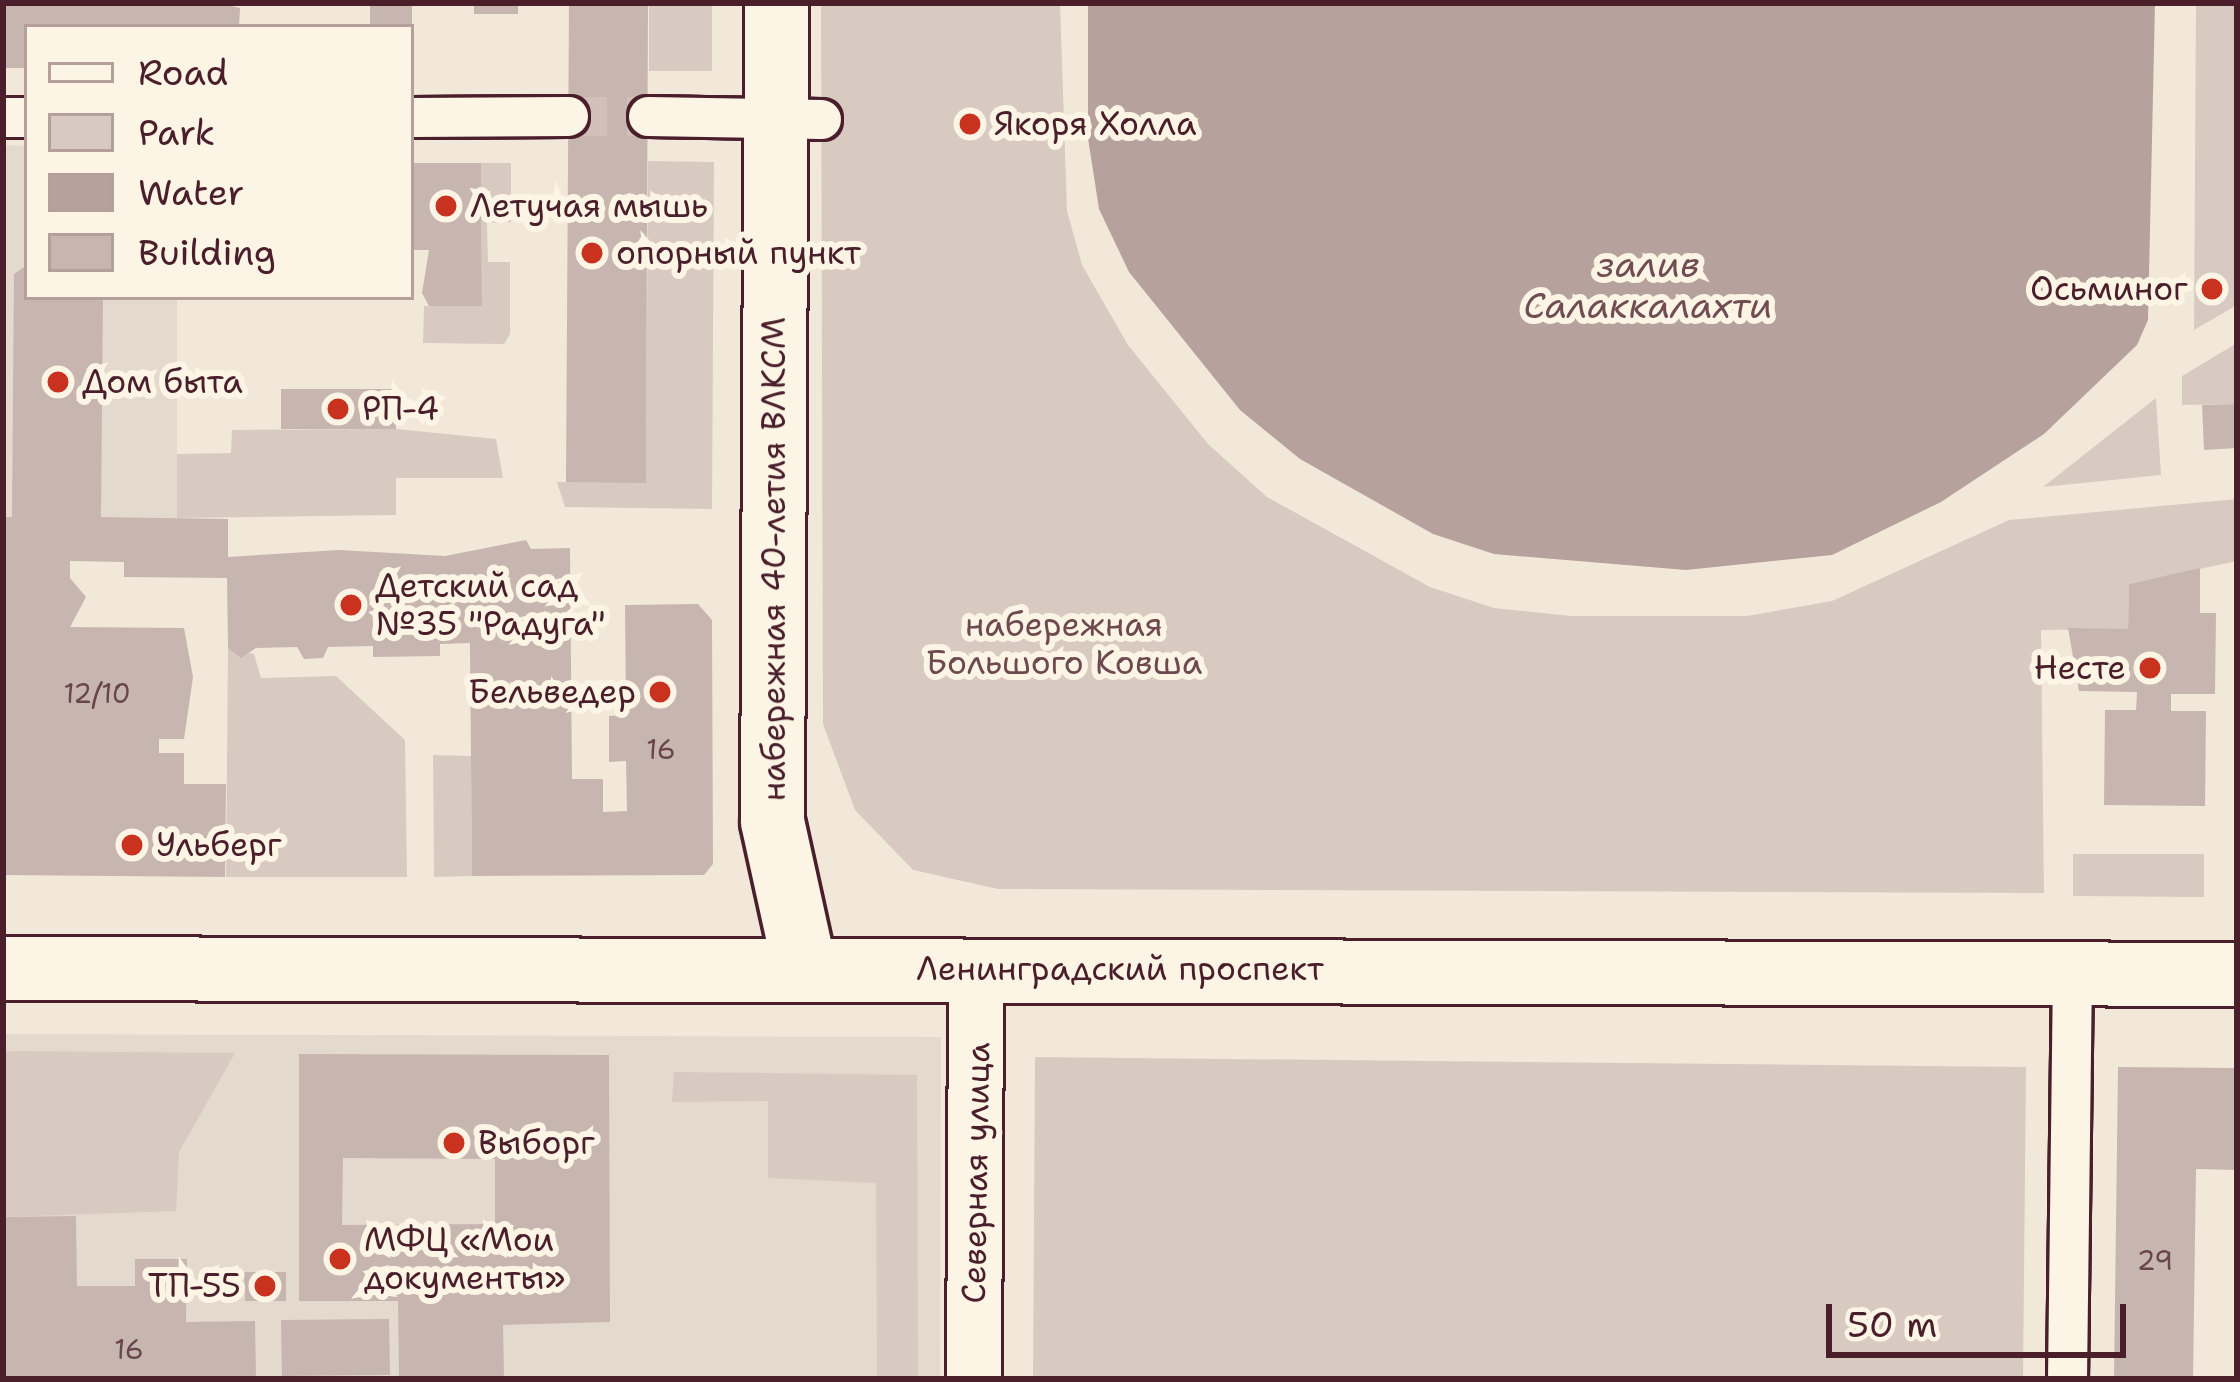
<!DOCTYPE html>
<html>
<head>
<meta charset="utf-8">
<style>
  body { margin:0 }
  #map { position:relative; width:2240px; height:1382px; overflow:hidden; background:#f1e8da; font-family:"Shantell Sans",sans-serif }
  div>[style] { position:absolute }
  .built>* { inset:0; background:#e4d9cd }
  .green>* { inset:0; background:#d8cac0 }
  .water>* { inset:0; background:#b6a19c }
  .building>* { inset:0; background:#c7b6af }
  .minor-tunnel>* { height:39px; margin-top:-19.5px; transform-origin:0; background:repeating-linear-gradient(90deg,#d0c0b7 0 39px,transparent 0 59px) }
  .roads { filter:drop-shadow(3px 0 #4a1f2b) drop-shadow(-3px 0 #4a1f2b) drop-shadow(0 3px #4a1f2b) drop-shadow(0 -3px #4a1f2b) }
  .minor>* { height:39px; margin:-19.5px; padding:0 19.5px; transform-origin:19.5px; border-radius:19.5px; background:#fcf5e5 }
  .secondary>* { height:54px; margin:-27px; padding:0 27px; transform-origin:27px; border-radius:27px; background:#fcf5e5 }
  .primary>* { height:63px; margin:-31.5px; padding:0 31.5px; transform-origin:31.5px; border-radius:31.5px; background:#fcf5e5 }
  .dots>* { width:33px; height:33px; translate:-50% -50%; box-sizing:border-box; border:6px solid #fcf5e5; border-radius:50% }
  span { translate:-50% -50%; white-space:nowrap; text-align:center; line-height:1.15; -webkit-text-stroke:12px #fcf5e5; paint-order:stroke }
  .number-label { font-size:27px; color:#69454c }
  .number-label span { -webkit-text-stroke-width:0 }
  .poi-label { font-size:33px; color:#4a1f2b }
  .left { translate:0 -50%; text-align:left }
  .right { translate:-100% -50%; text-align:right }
  .street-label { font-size:33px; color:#4a1f2b }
  .park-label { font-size:33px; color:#6e4a50 }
  .water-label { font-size:36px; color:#704c53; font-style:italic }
  .frame { position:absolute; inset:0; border:6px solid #4a1f2b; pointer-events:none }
  .legend { position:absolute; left:24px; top:24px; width:390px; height:276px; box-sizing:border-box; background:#fcf5e5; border:3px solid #b59f9b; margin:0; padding:15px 21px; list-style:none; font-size:36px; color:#4a1f2b }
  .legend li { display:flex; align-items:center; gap:24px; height:60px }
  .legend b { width:60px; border:3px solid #b59f9b }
  .scale { position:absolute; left:1826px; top:1304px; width:300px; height:54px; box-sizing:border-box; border:6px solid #4a1f2b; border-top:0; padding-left:15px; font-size:36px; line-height:42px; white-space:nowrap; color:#4a1f2b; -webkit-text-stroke:9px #fcf5e5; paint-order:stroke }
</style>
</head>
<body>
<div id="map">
  <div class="built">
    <div style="clip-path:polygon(3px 145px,27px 146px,27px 297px,177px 297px,177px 518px,3px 517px)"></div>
    <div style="clip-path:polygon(3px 1034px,941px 1037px,940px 1379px,3px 1379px)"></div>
  </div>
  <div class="green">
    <div style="clip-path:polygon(649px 3px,712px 3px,712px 71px,649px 71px)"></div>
    <div style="clip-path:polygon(821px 3px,1060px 3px,1067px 211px,1082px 265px,1128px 345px,1208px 444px,1267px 497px,1430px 587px,1494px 608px,1571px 616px,1747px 616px,1832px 601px,2009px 520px,2237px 499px,2237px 561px,2129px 584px,2128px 629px,2041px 630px,2044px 893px,998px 889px,913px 870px,855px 810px,823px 724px)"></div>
    <div style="clip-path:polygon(2196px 3px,2237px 3px,2237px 305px,2194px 330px)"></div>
    <div style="clip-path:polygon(648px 161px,714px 162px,712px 509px,565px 507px,557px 482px,646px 482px)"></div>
    <div style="clip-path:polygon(481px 163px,511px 163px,511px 222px,487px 223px,488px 262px,510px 262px,510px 334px,504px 344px,423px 343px,424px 306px,482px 306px)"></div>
    <div style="clip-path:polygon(2237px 343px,2237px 404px,2182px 405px,2182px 376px)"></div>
    <div style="clip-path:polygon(2156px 398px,2161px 475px,2043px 487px)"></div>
    <div style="clip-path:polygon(396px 429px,496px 439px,503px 478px,396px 478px,396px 515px,177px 518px,177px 454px,231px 453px,232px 430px)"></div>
    <div style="clip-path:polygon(228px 648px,254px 654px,261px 678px,336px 676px,405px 740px,407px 877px,226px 877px)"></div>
    <div style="clip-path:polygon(433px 755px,471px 756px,472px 876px,434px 877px)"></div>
    <div style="clip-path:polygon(2073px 854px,2204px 854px,2204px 897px,2073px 896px)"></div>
    <div style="clip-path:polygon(3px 1051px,235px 1053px,179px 1152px,176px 1211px,3px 1217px)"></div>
    <div style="clip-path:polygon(1035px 1057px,2026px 1067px,2023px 1379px,1033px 1379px)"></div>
    <div style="clip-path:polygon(674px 1072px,917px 1075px,918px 1379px,877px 1379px,876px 1183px,768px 1178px,768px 1101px,672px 1102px)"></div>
  </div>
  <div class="water">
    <div style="clip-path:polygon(1088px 3px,2155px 3px,2148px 320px,2137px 345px,2044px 434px,1941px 502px,1832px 555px,1686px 570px,1494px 554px,1433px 534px,1300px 459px,1240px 410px,1129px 272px,1099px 209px,1088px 138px)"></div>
  </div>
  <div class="building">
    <div style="clip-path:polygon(3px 3px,220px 3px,240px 8px,239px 27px,27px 27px,27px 68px,3px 68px)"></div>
    <div style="clip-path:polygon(370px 3px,412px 3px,412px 27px,370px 27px)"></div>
    <div style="clip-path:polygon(474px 3px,518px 3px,518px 14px,474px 14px)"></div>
    <div style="clip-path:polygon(569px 3px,648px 3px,646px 483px,566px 482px)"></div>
    <div style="clip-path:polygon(411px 163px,481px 163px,482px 306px,429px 306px,422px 293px,429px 250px,411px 250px)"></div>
    <div style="clip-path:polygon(27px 265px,27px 297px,103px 297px,101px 517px,228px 519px,228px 557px,339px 550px,445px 556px,526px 540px,531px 549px,570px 548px,572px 779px,603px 779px,603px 812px,627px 811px,626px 761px,609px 762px,609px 716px,626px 715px,625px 605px,698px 604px,712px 620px,713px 864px,704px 875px,472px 876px,470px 643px,440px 644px,440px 656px,373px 657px,373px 646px,328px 647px,323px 658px,304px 659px,297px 647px,256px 648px,241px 658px,228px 648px,227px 578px,124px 577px,124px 562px,70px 561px,70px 578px,86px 597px,70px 627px,184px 628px,193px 677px,184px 739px,159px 739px,159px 753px,184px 753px,184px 784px,226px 784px,225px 877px,3px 875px,3px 517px,12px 517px,14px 274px)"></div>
    <div style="clip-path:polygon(281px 389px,395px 389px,396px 429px,281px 429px)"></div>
    <div style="clip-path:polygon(2237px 404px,2237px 448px,2204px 450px,2202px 405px)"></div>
    <div style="clip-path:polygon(2200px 568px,2200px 613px,2216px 613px,2215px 694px,2171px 694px,2171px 711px,2206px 711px,2205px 806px,2104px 805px,2105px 710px,2136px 710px,2137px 692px,2079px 691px,2068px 628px,2128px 629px,2129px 584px)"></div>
    <div style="clip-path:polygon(evenodd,299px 1054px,609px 1055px,610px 1322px,503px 1325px,504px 1379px,399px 1379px,398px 1301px,299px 1301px,299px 1054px,343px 1158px,495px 1159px,495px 1224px,342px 1225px,343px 1158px)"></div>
    <div style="clip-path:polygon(2118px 1067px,2237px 1068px,2237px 1170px,2196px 1169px,2193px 1379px,2114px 1379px)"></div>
    <div style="clip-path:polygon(76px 1216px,77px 1286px,135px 1286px,135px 1259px,187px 1259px,186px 1322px,255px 1321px,256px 1378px,3px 1379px,3px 1217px)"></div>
    <div style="clip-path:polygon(244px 1272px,286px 1272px,286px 1301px,245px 1301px)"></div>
    <div style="clip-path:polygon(389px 1319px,390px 1375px,282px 1376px,281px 1320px)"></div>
  </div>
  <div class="minor-tunnel">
    <div style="left:568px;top:116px;width:80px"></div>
  </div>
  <div class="roads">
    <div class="minor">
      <div style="left:648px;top:116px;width:173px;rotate:1deg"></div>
      <div style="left:3px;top:117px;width:24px"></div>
      <div style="left:411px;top:117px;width:157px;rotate:-0.4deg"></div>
      <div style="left:2067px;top:1379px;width:405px;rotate:-89.3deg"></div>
    </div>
    <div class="secondary">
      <div style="left:974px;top:1379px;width:411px;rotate:-89.7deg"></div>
    </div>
    <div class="primary">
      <div style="left:776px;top:3px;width:818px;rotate:90.28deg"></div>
      <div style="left:772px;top:821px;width:149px;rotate:77.6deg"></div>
      <div style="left:3px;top:968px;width:2234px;rotate:0.15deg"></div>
    </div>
  </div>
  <div class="dots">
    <div style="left:970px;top:124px;background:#c8321e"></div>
    <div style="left:446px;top:206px;background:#c8321e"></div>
    <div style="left:592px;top:253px;background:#c8321e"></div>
    <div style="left:2212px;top:289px;background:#c8321e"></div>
    <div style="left:58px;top:382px;background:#c8321e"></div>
    <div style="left:338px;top:409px;background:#c8321e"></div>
    <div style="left:351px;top:605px;background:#c8321e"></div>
    <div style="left:2150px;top:668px;background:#c8321e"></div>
    <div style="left:660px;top:692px;background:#c8321e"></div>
    <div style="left:132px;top:845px;background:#c8321e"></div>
    <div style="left:454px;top:1143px;background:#c8321e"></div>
    <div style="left:340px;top:1259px;background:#c8321e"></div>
    <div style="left:265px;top:1286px;background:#c8321e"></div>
  </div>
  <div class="number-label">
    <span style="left:97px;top:694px">12/10</span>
    <span style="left:661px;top:750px">16</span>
    <span style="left:2155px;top:1261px">29</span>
    <span style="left:129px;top:1350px">16</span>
  </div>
  <div class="poi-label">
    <span class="left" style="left:994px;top:124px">Якоря Холла</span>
    <span class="left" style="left:470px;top:206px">Летучая мышь</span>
    <span class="left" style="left:616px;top:253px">опорный пункт</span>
    <span class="right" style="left:2188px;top:289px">Осьминог</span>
    <span class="left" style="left:82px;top:382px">Дом быта</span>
    <span class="left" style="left:362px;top:409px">РП-4</span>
    <span class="left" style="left:375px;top:605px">Детский сад<br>№35 "Радуга"</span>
    <span class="right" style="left:2126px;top:668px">Несте</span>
    <span class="right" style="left:636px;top:692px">Бельведер</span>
    <span class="left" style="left:156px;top:845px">Ульберг</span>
    <span class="left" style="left:478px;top:1143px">Выборг</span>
    <span class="left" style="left:364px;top:1259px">МФЦ «Мои<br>документы»</span>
    <span class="right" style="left:241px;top:1286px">ТП-55</span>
  </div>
  <div class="street-label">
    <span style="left:774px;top:559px;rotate:-90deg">набережная 40-летия ВЛКСМ</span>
    <span style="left:1120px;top:969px">Ленинградский проспект</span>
    <span style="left:976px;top:1173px;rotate:-89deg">Северная улица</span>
  </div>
  <div class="park-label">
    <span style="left:1064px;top:644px">набережная<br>Большого Ковша</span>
  </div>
  <div class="water-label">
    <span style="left:1648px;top:285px">залив<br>Салаккалахти</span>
  </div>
  <div class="frame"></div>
  <ul class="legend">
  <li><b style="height:15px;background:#fcf5e5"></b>Road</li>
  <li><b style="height:33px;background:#d8cac0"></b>Park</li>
  <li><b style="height:33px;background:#b6a19c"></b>Water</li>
  <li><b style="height:33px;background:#c7b6af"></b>Building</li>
  </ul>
  <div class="scale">50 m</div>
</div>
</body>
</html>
